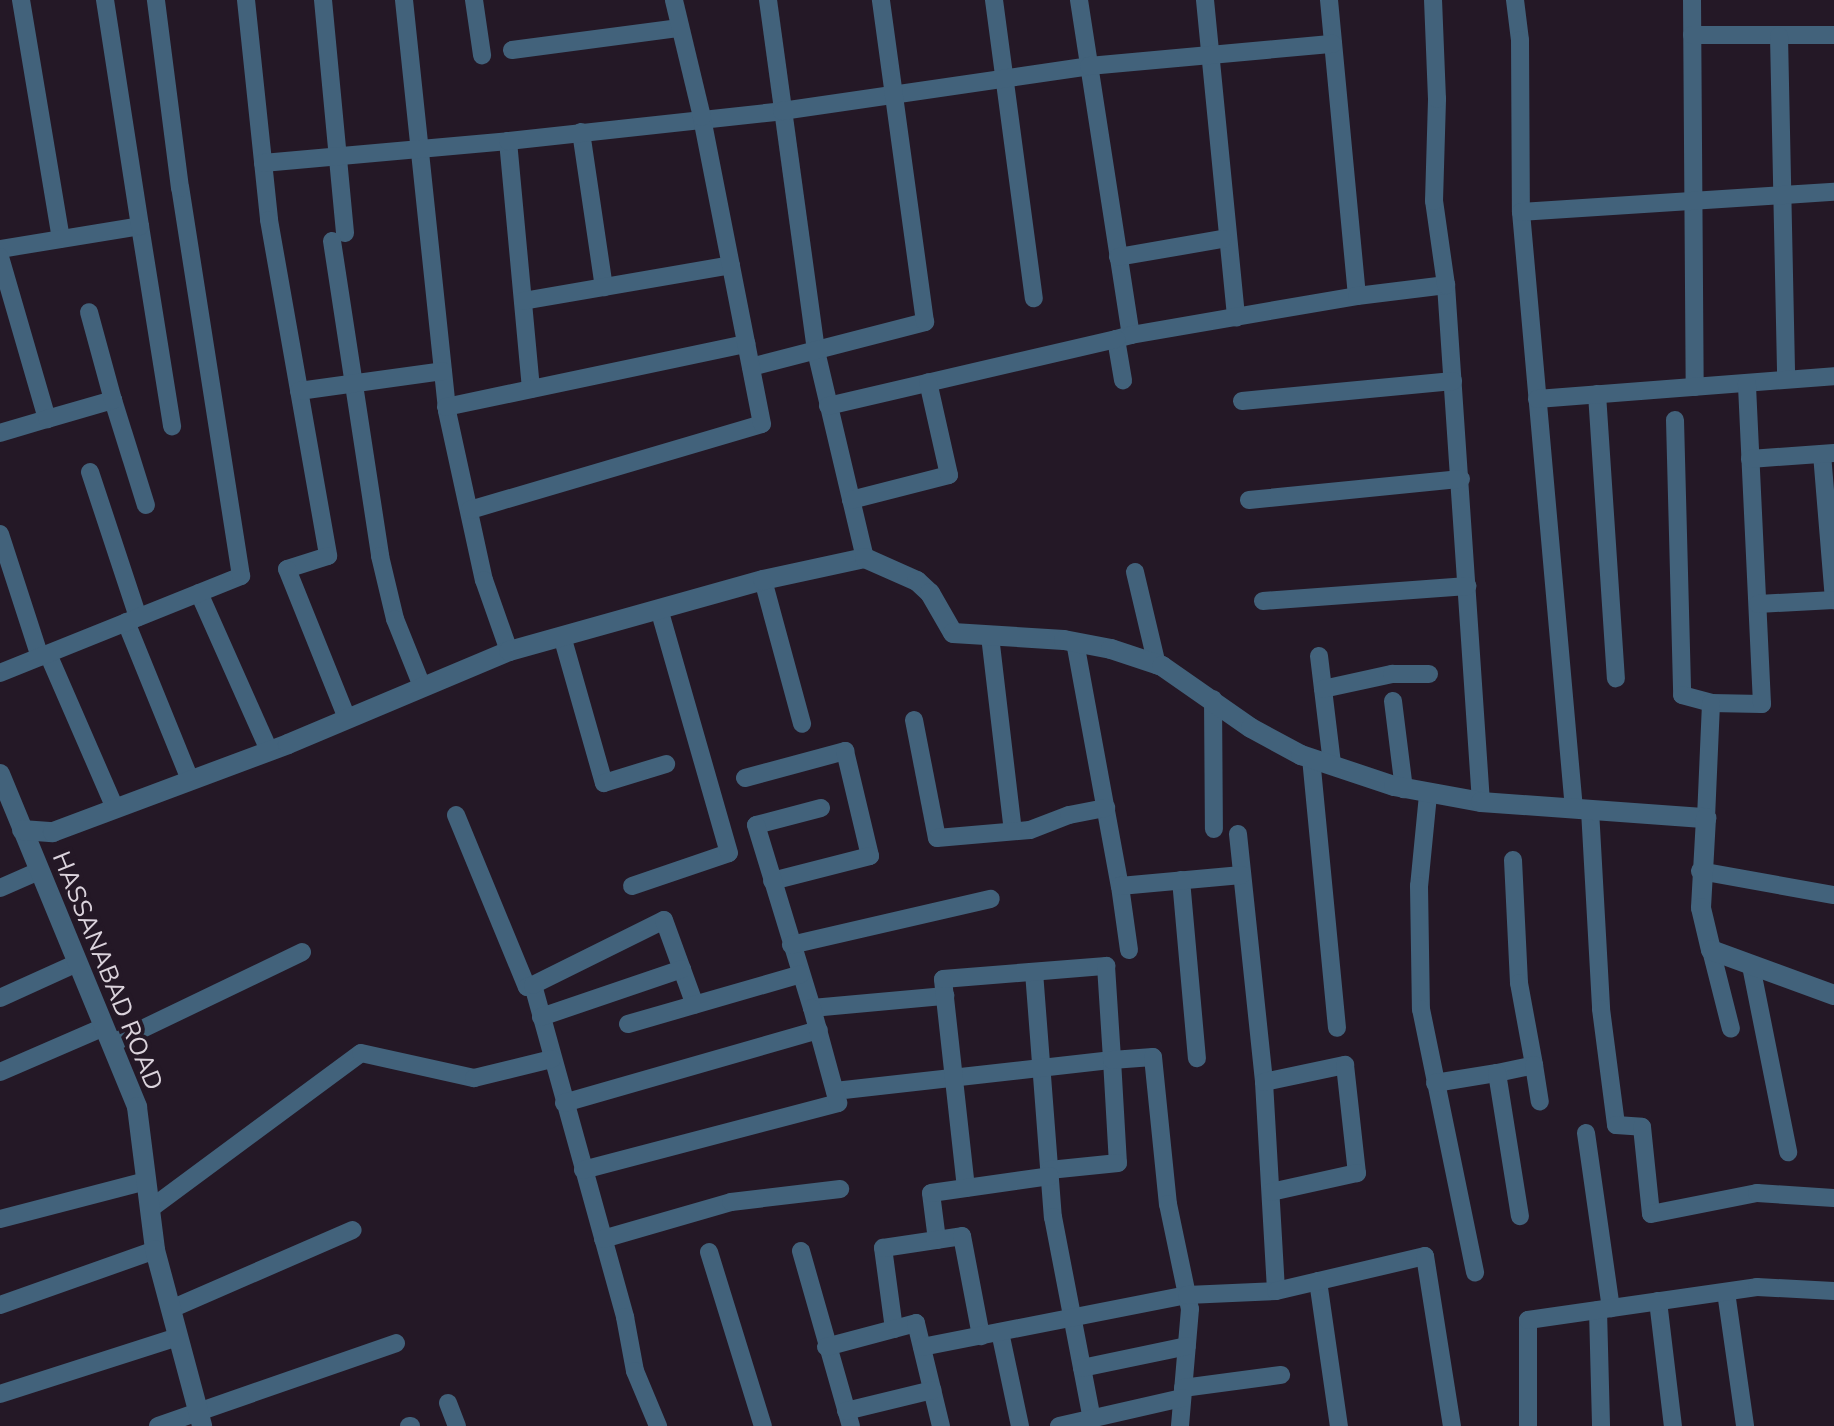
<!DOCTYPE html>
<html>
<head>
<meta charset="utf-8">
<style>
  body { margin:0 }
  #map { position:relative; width:1834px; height:1426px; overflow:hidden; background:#241826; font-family:"Nunito Sans",sans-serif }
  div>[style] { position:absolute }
  .minor>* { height:18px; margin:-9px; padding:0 9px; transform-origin:9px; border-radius:9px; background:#42627b }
  .tertiary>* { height:20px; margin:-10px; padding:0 10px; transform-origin:10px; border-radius:10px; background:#42627b }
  span { translate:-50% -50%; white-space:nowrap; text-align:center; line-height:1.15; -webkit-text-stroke:8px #241826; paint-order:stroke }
  .street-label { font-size:25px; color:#dbd3dc }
</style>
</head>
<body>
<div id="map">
  <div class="minor">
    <div style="left:21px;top:0;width:242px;rotate:80.5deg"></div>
    <div style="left:246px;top:0;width:221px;rotate:84deg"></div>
    <div style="left:269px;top:220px;width:341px;rotate:80deg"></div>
    <div style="left:328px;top:556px;width:43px;rotate:162.4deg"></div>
    <div style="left:287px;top:569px;width:161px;rotate:68.1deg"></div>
    <div style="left:323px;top:0;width:234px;rotate:84.6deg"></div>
    <div style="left:404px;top:0;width:413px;rotate:84deg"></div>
    <div style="left:447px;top:411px;width:173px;rotate:77.7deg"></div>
    <div style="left:484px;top:580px;width:75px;rotate:70.6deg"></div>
    <div style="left:474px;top:0;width:56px;rotate:81.7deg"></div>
    <div style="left:768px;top:0;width:354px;rotate:82.2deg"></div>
    <div style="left:816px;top:351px;width:213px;rotate:76.7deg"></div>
    <div style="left:994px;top:0;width:301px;rotate:82.4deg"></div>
    <div style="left:1079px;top:0;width:339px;rotate:81.2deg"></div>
    <div style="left:1131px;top:335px;width:16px;rotate:165deg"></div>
    <div style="left:1116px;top:339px;width:42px;rotate:80.3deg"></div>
    <div style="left:1205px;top:0;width:319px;rotate:84.4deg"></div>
    <div style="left:1329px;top:0;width:297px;rotate:84.6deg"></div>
    <div style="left:1515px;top:0;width:40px;rotate:82.9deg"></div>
    <div style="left:1520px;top:40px;width:172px;rotate:89.7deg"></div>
    <div style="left:1521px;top:212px;width:599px;rotate:84.93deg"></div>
    <div style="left:1692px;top:0;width:387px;rotate:89.6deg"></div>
    <div style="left:1692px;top:35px;width:142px"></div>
    <div style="left:1779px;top:36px;width:343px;rotate:88.8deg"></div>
    <div style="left:512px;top:50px;width:169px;rotate:-7.5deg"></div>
    <div style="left:581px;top:132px;width:157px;rotate:81.6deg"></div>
    <div style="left:508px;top:141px;width:249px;rotate:84.7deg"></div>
    <div style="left:263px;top:163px;width:246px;rotate:-5.1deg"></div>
    <div style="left:508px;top:141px;width:276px;rotate:-6.2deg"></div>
    <div style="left:782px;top:111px;width:310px;rotate:-8.3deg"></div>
    <div style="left:1089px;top:66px;width:245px;rotate:-5.2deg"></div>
    <div style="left:1521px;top:212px;width:314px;rotate:-3.7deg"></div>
    <div style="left:140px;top:226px;width:203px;rotate:80.9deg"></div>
    <div style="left:332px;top:241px;width:319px;rotate:81.3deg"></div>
    <div style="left:380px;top:556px;width:65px;rotate:76.6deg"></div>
    <div style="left:395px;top:619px;width:72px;rotate:68.1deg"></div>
    <div style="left:0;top:249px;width:142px;rotate:-9.3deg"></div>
    <div style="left:140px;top:226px;width:229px;rotate:-98.8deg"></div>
    <div style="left:0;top:257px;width:169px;rotate:73.8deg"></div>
    <div style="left:47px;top:419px;width:49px;rotate:163.4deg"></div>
    <div style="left:1118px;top:257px;width:106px;rotate:-9.8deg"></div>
    <div style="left:1446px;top:285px;width:518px;rotate:86.13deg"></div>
    <div style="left:523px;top:301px;width:211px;rotate:-9.8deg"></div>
    <div style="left:1131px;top:335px;width:229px;rotate:-9.8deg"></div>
    <div style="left:1357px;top:296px;width:90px;rotate:-7deg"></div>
    <div style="left:1446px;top:285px;width:85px;rotate:-98.1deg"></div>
    <div style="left:1434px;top:201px;width:102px;rotate:-88.3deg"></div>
    <div style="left:1437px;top:99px;width:99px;rotate:-92.3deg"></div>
    <div style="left:751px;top:367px;width:180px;rotate:-14.5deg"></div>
    <div style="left:925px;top:322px;width:325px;rotate:-97.8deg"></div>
    <div style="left:299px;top:391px;width:145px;rotate:-7.9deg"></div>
    <div style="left:1597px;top:394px;width:285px;rotate:86.2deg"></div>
    <div style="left:1537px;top:399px;width:298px;rotate:-4.4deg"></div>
    <div style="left:113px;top:400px;width:110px;rotate:72.6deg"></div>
    <div style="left:1242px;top:401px;width:212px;rotate:-5.4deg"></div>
    <div style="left:828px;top:406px;width:296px;rotate:-13.1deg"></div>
    <div style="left:446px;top:407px;width:307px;rotate:-11.9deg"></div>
    <div style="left:47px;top:419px;width:69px;rotate:-16.1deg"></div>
    <div style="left:113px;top:400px;width:91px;rotate:-105.3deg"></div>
    <div style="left:1675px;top:420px;width:275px;rotate:88.5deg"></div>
    <div style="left:1682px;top:695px;width:30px;rotate:15deg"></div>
    <div style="left:1711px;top:703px;width:51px;rotate:1.1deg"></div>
    <div style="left:1762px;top:704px;width:321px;rotate:-92.7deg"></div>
    <div style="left:1822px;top:454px;width:147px;rotate:85.3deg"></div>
    <div style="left:1750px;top:459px;width:84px;rotate:-4.1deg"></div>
    <div style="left:90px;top:472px;width:153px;rotate:71.7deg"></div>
    <div style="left:851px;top:500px;width:101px;rotate:-14.3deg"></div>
    <div style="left:949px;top:475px;width:95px;rotate:-102.7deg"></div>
    <div style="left:1249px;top:500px;width:213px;rotate:-5.7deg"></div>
    <div style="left:470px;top:510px;width:304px;rotate:-16.4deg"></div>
    <div style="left:762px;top:424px;width:313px;rotate:-101.1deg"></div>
    <div style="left:702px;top:117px;width:120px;rotate:-103.5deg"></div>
    <div style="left:0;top:534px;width:129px;rotate:72deg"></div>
    <div style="left:1135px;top:572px;width:96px;rotate:76.7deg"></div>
    <div style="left:763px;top:580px;width:149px;rotate:74.8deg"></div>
    <div style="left:199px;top:593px;width:172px;rotate:66deg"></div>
    <div style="left:1263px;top:601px;width:205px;rotate:-4.2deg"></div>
    <div style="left:1758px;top:604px;width:76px;rotate:-3deg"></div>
    <div style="left:126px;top:622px;width:170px;rotate:67.9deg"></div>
    <div style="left:562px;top:636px;width:153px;rotate:74.1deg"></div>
    <div style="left:604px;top:783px;width:65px;rotate:-17deg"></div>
    <div style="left:990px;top:636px;width:196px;rotate:83.3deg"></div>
    <div style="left:1075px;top:642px;width:248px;rotate:79.6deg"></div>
    <div style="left:48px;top:654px;width:168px;rotate:66.5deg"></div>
    <div style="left:1319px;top:656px;width:108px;rotate:83.1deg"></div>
    <div style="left:0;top:673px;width:260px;rotate:-21.9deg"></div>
    <div style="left:241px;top:576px;width:393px;rotate:-98.9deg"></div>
    <div style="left:180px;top:188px;width:190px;rotate:-97.3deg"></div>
    <div style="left:1323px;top:689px;width:71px;rotate:-12.3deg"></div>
    <div style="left:1392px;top:674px;width:37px"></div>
    <div style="left:1213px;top:699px;width:130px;rotate:89.6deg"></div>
    <div style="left:1393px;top:701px;width:89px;rotate:82.9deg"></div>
    <div style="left:914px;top:720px;width:120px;rotate:79deg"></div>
    <div style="left:937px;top:838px;width:93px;rotate:-4.9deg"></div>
    <div style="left:1030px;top:830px;width:42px;rotate:-21deg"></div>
    <div style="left:1069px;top:815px;width:38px;rotate:-11deg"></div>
    <div style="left:1311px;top:758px;width:271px;rotate:84.5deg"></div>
    <div style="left:745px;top:778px;width:104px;rotate:-15.1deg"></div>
    <div style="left:845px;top:751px;width:108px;rotate:76.6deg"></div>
    <div style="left:870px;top:856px;width:101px;rotate:165.7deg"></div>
    <div style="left:1428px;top:795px;width:91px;rotate:95.6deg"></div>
    <div style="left:1419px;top:886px;width:123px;rotate:89.1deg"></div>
    <div style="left:1421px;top:1009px;width:269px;rotate:78.4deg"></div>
    <div style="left:821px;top:808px;width:67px;rotate:165.3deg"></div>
    <div style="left:756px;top:825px;width:191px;rotate:73deg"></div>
    <div style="left:812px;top:1008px;width:134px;rotate:-5.2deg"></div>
    <div style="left:1590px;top:810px;width:199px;rotate:86.8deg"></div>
    <div style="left:1601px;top:1009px;width:117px;rotate:82.6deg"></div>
    <div style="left:1616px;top:1125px;width:26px;rotate:4deg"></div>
    <div style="left:1642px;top:1127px;width:87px;rotate:84.1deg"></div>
    <div style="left:1651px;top:1214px;width:108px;rotate:-11.2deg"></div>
    <div style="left:1757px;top:1193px;width:77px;rotate:3.7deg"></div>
    <div style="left:456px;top:815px;width:186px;rotate:67.6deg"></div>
    <div style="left:527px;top:987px;width:6px;rotate:-18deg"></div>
    <div style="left:533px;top:985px;width:345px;rotate:74.5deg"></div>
    <div style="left:625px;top:1317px;width:55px;rotate:79.5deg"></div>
    <div style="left:635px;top:1371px;width:60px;rotate:67.3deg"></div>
    <div style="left:1706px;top:818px;width:115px;rotate:-87.5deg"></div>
    <div style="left:1238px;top:834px;width:249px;rotate:84deg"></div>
    <div style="left:1264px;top:1082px;width:209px;rotate:86.7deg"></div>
    <div style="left:1513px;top:860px;width:123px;rotate:87.2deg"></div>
    <div style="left:1519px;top:983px;width:83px;rotate:79.6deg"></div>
    <div style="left:1700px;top:871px;width:136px;rotate:10.2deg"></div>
    <div style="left:1181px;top:880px;width:179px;rotate:84.9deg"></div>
    <div style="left:632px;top:886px;width:102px;rotate:-18.8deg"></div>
    <div style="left:729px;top:853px;width:254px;rotate:-106deg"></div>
    <div style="left:0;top:888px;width:43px;rotate:-23.6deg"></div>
    <div style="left:791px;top:945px;width:205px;rotate:-13deg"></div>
    <div style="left:1129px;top:950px;width:65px;rotate:-98deg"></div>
    <div style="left:1120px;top:886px;width:122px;rotate:-5.2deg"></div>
    <div style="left:1711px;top:950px;width:81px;rotate:75.8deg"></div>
    <div style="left:1751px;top:966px;width:190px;rotate:78.7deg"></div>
    <div style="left:1034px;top:972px;width:246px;rotate:85.6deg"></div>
    <div style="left:1053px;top:1217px;width:206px;rotate:79.1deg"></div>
    <div style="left:533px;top:985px;width:146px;rotate:-26.4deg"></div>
    <div style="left:664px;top:920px;width:90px;rotate:70deg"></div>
    <div style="left:0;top:998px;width:85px;rotate:-24.4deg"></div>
    <div style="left:541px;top:1017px;width:149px;rotate:-18.8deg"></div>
    <div style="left:628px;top:1024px;width:180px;rotate:-16.1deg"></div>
    <div style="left:111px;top:1044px;width:212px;rotate:-25.7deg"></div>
    <div style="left:0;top:1072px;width:113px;rotate:-23.4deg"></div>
    <div style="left:1497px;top:1073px;width:38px;rotate:-12deg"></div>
    <div style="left:1534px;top:1065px;width:37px;rotate:81deg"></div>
    <div style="left:1264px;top:1082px;width:83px;rotate:-11.9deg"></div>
    <div style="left:1345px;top:1065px;width:109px;rotate:83.7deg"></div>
    <div style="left:1357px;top:1173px;width:88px;rotate:167.5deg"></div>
    <div style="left:1435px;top:1083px;width:63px;rotate:-9.2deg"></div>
    <div style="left:1497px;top:1073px;width:145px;rotate:80.9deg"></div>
    <div style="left:835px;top:1091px;width:279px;rotate:-6.4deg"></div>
    <div style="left:1112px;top:1060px;width:103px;rotate:86.7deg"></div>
    <div style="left:1118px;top:1163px;width:69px;rotate:174.2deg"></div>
    <div style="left:564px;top:1103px;width:265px;rotate:-16deg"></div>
    <div style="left:1586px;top:1133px;width:177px;rotate:81.9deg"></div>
    <div style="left:583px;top:1170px;width:264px;rotate:-14.7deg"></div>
    <div style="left:838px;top:1103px;width:98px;rotate:-105.3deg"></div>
    <div style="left:966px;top:1188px;width:210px;rotate:-96.3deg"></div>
    <div style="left:943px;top:979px;width:164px;rotate:-4.6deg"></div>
    <div style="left:1106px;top:966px;width:94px;rotate:86.3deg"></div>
    <div style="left:1112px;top:1060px;width:41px;rotate:-4.2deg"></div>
    <div style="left:1153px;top:1057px;width:148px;rotate:84.2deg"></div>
    <div style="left:1168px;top:1204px;width:107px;rotate:78.2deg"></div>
    <div style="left:1190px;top:1309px;width:117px;rotate:94.9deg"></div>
    <div style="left:150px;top:1209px;width:262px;rotate:-36.5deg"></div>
    <div style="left:361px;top:1053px;width:116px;rotate:12.5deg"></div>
    <div style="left:474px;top:1078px;width:80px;rotate:-13.7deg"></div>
    <div style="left:0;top:1219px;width:151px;rotate:-14.6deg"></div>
    <div style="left:603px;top:1239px;width:133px;rotate:-16.1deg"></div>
    <div style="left:731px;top:1202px;width:110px;rotate:-6.8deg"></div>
    <div style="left:937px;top:1240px;width:47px;rotate:-97.3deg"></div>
    <div style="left:931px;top:1193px;width:120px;rotate:-8.1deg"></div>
    <div style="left:801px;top:1251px;width:182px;rotate:74.1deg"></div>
    <div style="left:709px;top:1252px;width:182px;rotate:72.8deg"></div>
    <div style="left:1318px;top:1281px;width:147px;rotate:81.8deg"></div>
    <div style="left:1726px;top:1292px;width:135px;rotate:81.9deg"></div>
    <div style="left:1658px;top:1301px;width:126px;rotate:83.2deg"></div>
    <div style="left:0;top:1305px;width:164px;rotate:-19.5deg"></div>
    <div style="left:171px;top:1309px;width:198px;rotate:-23.5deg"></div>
    <div style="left:1598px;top:1310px;width:116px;rotate:88.5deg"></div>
    <div style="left:894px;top:1329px;width:82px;rotate:-97.7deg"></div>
    <div style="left:883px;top:1248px;width:80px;rotate:-8.6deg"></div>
    <div style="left:962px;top:1236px;width:102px;rotate:79.2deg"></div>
    <div style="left:1000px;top:1332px;width:96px;rotate:78deg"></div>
    <div style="left:826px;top:1347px;width:93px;rotate:-14.9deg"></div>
    <div style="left:916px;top:1323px;width:106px;rotate:76.4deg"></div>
    <div style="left:922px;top:1347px;width:270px;rotate:-11.1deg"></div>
    <div style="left:1187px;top:1295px;width:89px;rotate:-2.6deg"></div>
    <div style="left:1276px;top:1291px;width:153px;rotate:-13.2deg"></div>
    <div style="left:1425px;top:1256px;width:172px;rotate:81deg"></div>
    <div style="left:1082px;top:1368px;width:107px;rotate:-11.8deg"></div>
    <div style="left:1183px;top:1388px;width:99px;rotate:-7.6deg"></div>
    <div style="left:0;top:1394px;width:187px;rotate:-17.8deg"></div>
    <div style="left:448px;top:1403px;width:25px;rotate:69deg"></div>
    <div style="left:846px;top:1411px;width:89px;rotate:-13.6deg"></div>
    <div style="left:158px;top:1426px;width:252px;rotate:-19.2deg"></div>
    <div style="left:409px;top:1426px;width:2px"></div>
    <div style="left:1059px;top:1426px;width:126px;rotate:-12.8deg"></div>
    <div style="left:1528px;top:1426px;width:106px;rotate:-90deg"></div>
    <div style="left:1528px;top:1320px;width:231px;rotate:-8.2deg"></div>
    <div style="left:1757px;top:1287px;width:77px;rotate:3deg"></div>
  </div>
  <div class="tertiary">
    <div style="left:0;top:774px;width:360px;rotate:67.6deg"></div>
    <div style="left:137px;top:1107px;width:144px;rotate:82.8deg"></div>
    <div style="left:155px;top:1250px;width:182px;rotate:75deg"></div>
    <div style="left:22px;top:830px;width:31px;rotate:4deg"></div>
    <div style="left:53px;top:832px;width:251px;rotate:-20.5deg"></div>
    <div style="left:288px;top:744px;width:240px;rotate:-22.8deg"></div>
    <div style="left:509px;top:651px;width:264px;rotate:-15.6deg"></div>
    <div style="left:763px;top:580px;width:104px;rotate:-12.2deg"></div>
    <div style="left:865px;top:558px;width:57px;rotate:23.9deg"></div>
    <div style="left:917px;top:581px;width:18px;rotate:43deg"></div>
    <div style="left:930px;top:593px;width:46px;rotate:60.1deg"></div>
    <div style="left:953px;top:633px;width:111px;rotate:3.6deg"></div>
    <div style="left:1064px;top:640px;width:48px;rotate:10.8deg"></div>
    <div style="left:1111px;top:649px;width:54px;rotate:18.4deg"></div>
    <div style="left:1162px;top:666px;width:108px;rotate:34.9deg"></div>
    <div style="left:1251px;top:728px;width:57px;rotate:28.4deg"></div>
    <div style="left:1301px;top:755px;width:98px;rotate:18.4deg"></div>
    <div style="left:1394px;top:786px;width:88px;rotate:10.4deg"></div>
    <div style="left:1481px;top:802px;width:226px;rotate:4.1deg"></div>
    <div style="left:1706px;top:818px;width:90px;rotate:93.2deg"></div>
    <div style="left:1701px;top:908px;width:43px;rotate:76.6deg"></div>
    <div style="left:1711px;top:950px;width:131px;rotate:20.1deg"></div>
  </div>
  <div class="street-label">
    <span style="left:107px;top:971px;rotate:68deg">HASSANABAD ROAD</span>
  </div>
</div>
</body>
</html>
